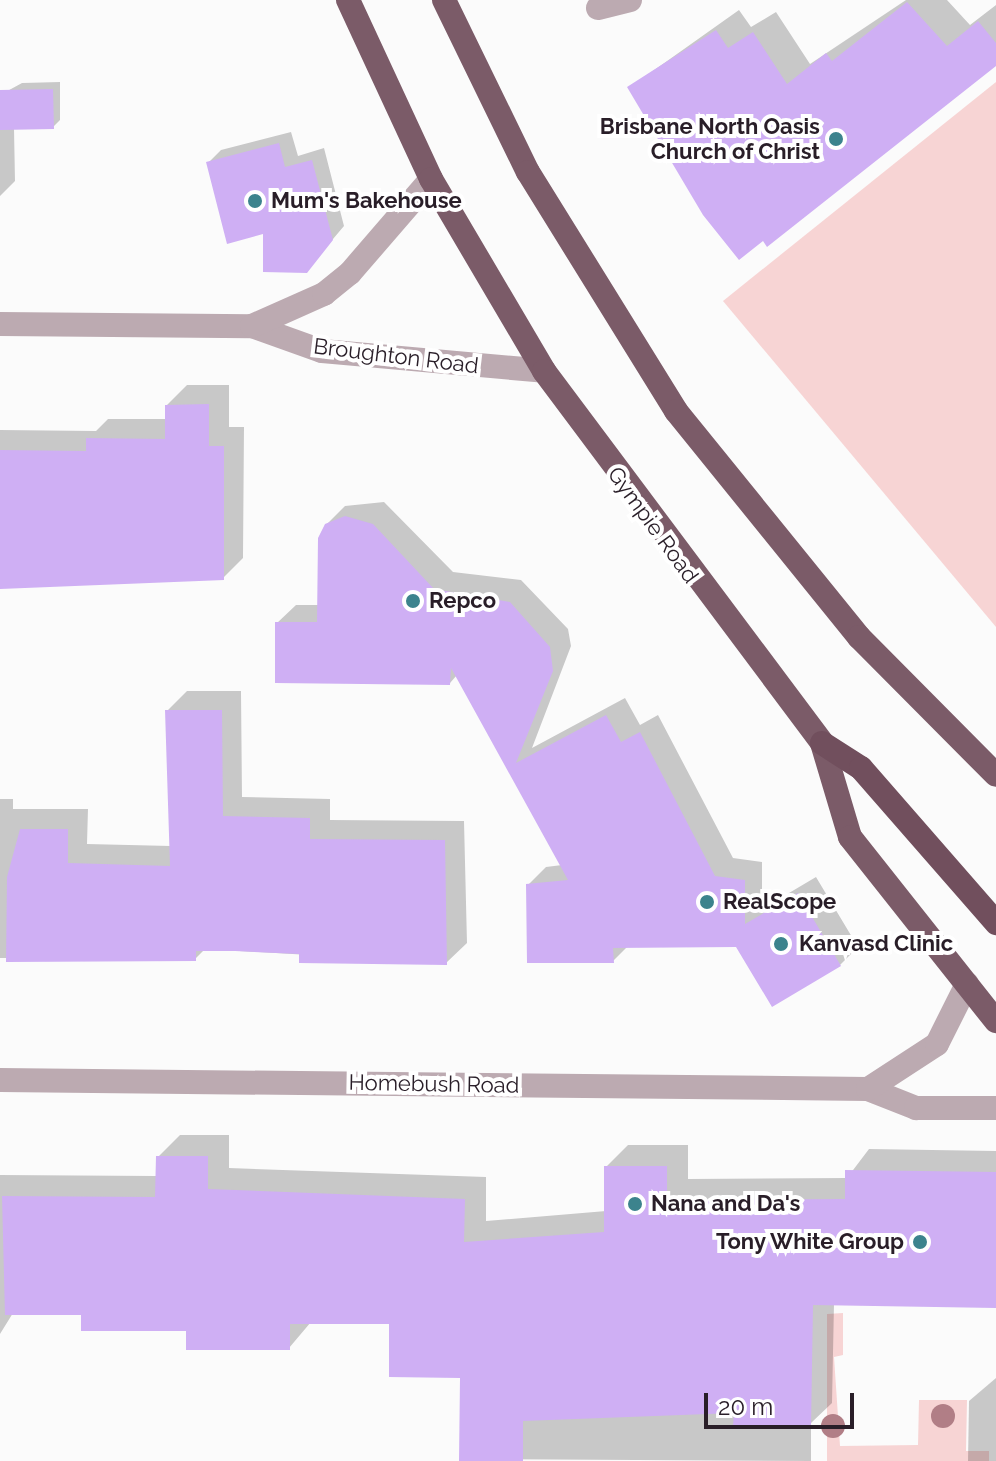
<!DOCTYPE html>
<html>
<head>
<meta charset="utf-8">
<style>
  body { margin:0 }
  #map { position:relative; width:996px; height:1461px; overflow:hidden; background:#fbfbfb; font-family:Raleway,sans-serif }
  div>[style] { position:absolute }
  .green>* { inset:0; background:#f7d4d4 }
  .shadow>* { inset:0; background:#0003 }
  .building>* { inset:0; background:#cfaff4 }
  .service>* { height:24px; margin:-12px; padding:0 12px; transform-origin:12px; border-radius:12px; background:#bcaab1 }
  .minor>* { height:24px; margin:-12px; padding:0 12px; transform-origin:12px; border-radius:12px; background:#bcaab1 }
  .trunk>* { height:24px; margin:-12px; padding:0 12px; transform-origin:12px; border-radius:12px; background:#7b5b68 }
  .motorway>* { height:24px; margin:-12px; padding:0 12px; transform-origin:12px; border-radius:12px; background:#714f5d }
  .trees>* { width:24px; height:24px; margin:-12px; border-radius:50%; background:#b17e86 }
  .dots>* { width:22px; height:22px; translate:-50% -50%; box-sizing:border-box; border:4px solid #fff; border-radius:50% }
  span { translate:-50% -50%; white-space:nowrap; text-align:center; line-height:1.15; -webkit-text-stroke:8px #fff; paint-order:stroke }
  .poi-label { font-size:22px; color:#291e28; font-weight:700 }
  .right { translate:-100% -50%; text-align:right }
  .left { translate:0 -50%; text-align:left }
  .street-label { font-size:22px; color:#291e28 }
  .scale { position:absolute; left:704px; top:1393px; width:150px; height:36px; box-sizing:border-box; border:4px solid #291e28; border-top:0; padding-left:10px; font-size:24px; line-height:28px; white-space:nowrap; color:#291e28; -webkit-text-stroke:6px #fff; paint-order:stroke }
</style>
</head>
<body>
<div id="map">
  <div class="green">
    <div style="clip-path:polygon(996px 82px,996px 627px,723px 301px)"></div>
    <div style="clip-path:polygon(843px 1313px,843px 1355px,834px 1357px,840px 1446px,918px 1445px,919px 1400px,967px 1400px,966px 1451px,989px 1451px,989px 1461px,827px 1461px,827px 1314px)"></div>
  </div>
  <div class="shadow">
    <div style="clip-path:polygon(906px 0,947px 0,970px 25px,996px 5px,996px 64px,768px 244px,629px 88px,739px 10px,751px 27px,776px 12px,810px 64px)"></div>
    <div style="clip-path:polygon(60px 82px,60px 120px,53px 127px,14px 128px,15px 181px,0 196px,0 95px,22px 83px)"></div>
    <div style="clip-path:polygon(291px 132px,298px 156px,324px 148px,344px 226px,306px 271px,208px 163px,221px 150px)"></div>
    <div style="clip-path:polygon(187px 385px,229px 385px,229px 427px,244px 427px,243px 558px,223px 578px,0 585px,0 430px,96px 431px,108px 419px,167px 419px,167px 405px)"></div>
    <div style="clip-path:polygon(384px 502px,453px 572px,521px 580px,568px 629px,571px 646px,532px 748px,625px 698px,640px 725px,658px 715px,733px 858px,762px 862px,762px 909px,816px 877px,858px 947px,840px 965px,737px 945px,628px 946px,613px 961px,528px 885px,546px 867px,562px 865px,457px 675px,450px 683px,277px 623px,296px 605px,319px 605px,326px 525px,345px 506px)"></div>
    <div style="clip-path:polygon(187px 691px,241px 691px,242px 797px,330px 799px,330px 820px,464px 821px,467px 943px,446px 963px,205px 949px,195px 959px,0 958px,0 799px,13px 799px,13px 809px,88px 809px,87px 844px,171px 846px,167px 711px)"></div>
    <div style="clip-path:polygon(180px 1135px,229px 1135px,229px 1168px,486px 1177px,486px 1221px,606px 1211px,606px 1167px,628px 1145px,688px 1145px,688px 1179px,847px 1178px,869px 1149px,996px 1151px,996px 1305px,834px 1304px,832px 1403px,811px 1423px,811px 1461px,461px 1459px,462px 1376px,391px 1322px,311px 1322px,289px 1348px,83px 1312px,13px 1313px,0 1334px,0 1175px,157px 1176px,158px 1157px)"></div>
    <div style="clip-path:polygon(996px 1378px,996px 1461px,968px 1461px,969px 1401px)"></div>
  </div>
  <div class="building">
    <div style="clip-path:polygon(907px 2px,947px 46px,978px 21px,996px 43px,996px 66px,767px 247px,763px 241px,739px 260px,703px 215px,627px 87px,716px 30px,728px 48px,753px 32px,787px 84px,826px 53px,832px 61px)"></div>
    <div style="clip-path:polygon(53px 89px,54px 129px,0 130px,0 90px)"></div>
    <div style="clip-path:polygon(279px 143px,285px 167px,312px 160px,333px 240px,307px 273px,263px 272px,263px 234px,227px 244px,206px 162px)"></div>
    <div style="clip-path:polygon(209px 404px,209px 446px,224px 446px,224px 580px,0 589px,0 450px,86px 451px,86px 438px,165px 439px,165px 405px)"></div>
    <div style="clip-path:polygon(345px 516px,373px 524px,434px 589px,510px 602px,550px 647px,553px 671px,516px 763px,606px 715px,621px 742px,640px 732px,715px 876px,745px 880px,745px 924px,798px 893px,841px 966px,772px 1007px,736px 947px,613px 948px,614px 963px,527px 963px,526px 884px,568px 880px,451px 668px,450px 685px,275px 683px,275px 622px,317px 622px,318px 538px,325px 524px)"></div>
    <div style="clip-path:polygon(165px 710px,222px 710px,223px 816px,310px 818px,310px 839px,445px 840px,447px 965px,299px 963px,299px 954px,235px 951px,196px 951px,196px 961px,6px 962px,7px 877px,20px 829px,68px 829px,68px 863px,170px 866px)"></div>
    <div style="clip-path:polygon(156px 1156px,208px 1156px,208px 1189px,465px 1199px,464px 1242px,604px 1232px,604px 1166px,667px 1166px,667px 1200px,845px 1199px,845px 1170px,996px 1172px,996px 1308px,813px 1305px,811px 1427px,733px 1427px,734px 1413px,523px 1421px,523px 1461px,459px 1461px,460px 1378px,389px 1377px,389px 1324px,290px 1324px,290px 1350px,186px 1350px,186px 1331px,81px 1331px,81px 1315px,5px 1315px,2px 1196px,155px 1197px)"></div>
  </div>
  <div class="service">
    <div style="left:598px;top:8px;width:33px;rotate:-14deg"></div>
  </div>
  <div class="minor">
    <div style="left:0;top:324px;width:252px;rotate:0.5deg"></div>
    <div style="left:252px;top:326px;width:74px;rotate:19.7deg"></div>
    <div style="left:322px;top:351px;width:223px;rotate:5.1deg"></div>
    <div style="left:252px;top:326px;width:79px;rotate:-24deg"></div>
    <div style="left:324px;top:294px;width:33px;rotate:-39deg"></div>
    <div style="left:350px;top:273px;width:124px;rotate:-49.2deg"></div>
    <div style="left:0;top:1080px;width:868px;rotate:0.59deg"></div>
    <div style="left:868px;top:1089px;width:52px;rotate:21.6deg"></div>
    <div style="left:916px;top:1108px;width:80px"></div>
    <div style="left:868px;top:1089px;width:82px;rotate:-33.1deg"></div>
    <div style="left:937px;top:1044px;width:67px;rotate:-63.4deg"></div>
  </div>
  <div class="trunk">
    <div style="left:348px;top:0;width:197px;rotate:65.1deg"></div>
    <div style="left:431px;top:179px;width:223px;rotate:59.5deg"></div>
    <div style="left:544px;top:371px;width:464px;rotate:53.2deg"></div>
    <div style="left:822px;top:743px;width:98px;rotate:73.4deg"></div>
    <div style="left:850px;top:837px;width:235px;rotate:51.6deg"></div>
    <div style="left:444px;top:0;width:191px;rotate:64deg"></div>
    <div style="left:528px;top:172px;width:281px;rotate:58.2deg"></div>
    <div style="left:676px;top:411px;width:291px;rotate:51deg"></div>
    <div style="left:859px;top:637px;width:194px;rotate:45.2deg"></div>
  </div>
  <div class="motorway">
    <div style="left:822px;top:743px;width:46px;rotate:32.7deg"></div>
    <div style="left:861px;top:768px;width:206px;rotate:48.9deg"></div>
  </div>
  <div class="trees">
    <div style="left:943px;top:1416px"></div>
    <div style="left:833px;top:1426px"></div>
  </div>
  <div class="dots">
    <div style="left:836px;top:139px;background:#3c838d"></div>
    <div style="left:255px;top:201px;background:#3c838d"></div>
    <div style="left:413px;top:601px;background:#3c838d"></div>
    <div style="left:707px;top:902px;background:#3c838d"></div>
    <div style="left:781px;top:944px;background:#3c838d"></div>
    <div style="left:635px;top:1204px;background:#3c838d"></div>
    <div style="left:920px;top:1242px;background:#3c838d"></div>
  </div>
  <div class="poi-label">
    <span class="right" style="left:820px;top:139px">Brisbane North Oasis<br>Church of Christ</span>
    <span class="left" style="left:271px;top:201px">Mum's Bakehouse</span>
    <span class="left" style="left:429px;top:601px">Repco</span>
    <span class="left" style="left:723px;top:902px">RealScope</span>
    <span class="left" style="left:799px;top:944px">Kanvasd Clinic</span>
    <span class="left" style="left:651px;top:1204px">Nana and Da's</span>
    <span class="right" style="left:904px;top:1242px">Tony White Group</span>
  </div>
  <div class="street-label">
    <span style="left:396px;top:356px;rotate:7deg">Broughton Road</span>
    <span style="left:653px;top:525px;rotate:54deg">Gympie Road</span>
    <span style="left:434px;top:1084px;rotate:1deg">Homebush Road</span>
  </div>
  <div class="scale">20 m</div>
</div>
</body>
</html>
